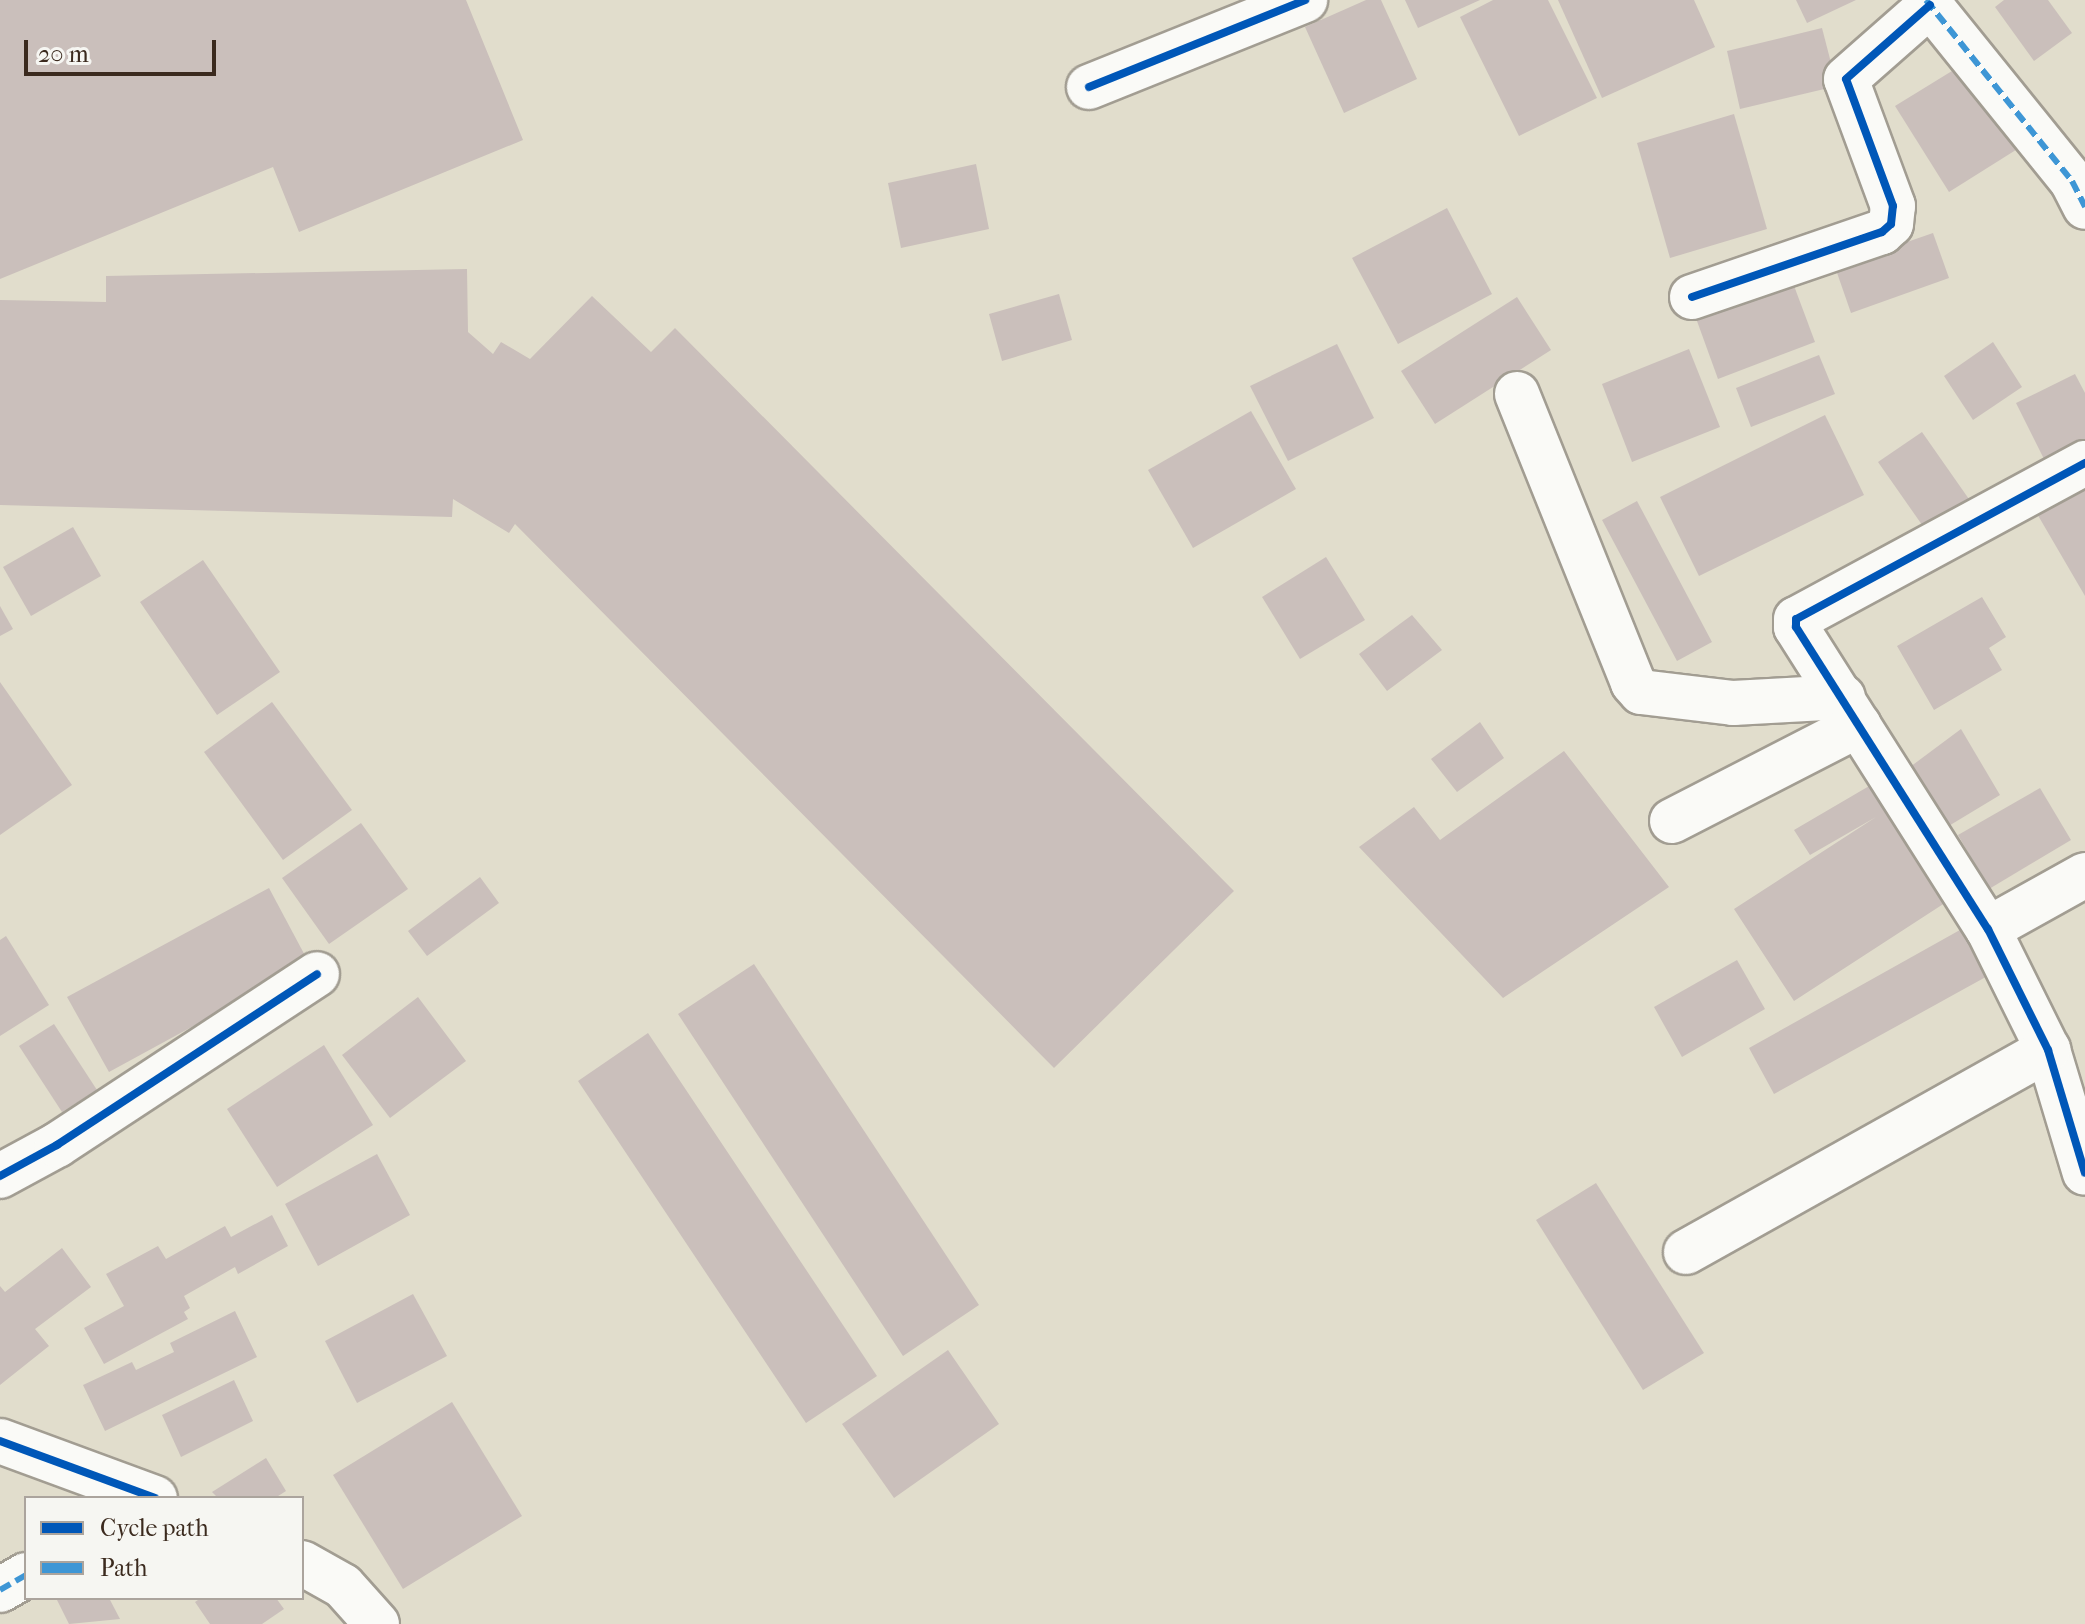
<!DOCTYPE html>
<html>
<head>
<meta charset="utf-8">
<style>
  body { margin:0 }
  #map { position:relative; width:2085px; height:1624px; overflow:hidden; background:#e1ddcc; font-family:"IM FELL French Canon",serif }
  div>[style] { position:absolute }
  .building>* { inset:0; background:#cabfbb }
  .roads { filter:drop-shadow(2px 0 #a29d92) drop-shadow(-2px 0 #a29d92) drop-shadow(0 2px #a29d92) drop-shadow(0 -2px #a29d92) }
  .street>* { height:44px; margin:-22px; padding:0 22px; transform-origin:22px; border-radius:22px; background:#fafaf7 }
  .quiet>* { height:6px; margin-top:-3px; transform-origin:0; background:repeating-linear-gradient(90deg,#3e96d5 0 12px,transparent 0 18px) }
  .cycleway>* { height:8px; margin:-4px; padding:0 4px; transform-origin:4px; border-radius:4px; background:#0057b8 }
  span { translate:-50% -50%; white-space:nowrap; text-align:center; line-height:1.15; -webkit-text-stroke:6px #f6f6f2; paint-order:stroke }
  .legend { position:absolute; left:24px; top:1496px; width:280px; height:104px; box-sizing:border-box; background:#f6f6f2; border:2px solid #aba49d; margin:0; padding:10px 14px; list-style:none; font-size:24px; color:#3b2a1e }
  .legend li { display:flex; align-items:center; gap:16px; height:40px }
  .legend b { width:40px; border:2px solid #aba49d }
  .scale { position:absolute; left:24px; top:40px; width:192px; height:36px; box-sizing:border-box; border:4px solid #3b2a1e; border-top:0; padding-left:10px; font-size:24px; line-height:28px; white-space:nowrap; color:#3b2a1e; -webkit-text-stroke:6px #f6f6f2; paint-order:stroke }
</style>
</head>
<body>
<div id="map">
  <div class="building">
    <div style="clip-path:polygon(0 0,466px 0,523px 140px,299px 232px,273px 167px,0 279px)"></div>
    <div style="clip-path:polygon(1366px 0,1381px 0,1417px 79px,1344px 113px,1305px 27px)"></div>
    <div style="clip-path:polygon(1405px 0,1480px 0,1418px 28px)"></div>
    <div style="clip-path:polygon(1493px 0,1548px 0,1597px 98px,1519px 136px,1460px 17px)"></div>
    <div style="clip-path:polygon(1558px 0,1694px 0,1715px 47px,1602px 98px)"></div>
    <div style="clip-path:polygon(1796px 0,1856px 0,1807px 23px)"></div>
    <div style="clip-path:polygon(2004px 0,2048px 0,2072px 33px,2034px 61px,1995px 7px)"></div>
    <div style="clip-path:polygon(1822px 28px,1837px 86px,1740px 109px,1727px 51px)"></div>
    <div style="clip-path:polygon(1965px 63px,2019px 148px,1949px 192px,1895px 106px)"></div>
    <div style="clip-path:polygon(1734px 114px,1767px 229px,1670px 258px,1637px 143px)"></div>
    <div style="clip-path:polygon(976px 164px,989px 229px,901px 248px,888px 183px)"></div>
    <div style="clip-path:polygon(1447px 208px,1492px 294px,1398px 344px,1352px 258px)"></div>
    <div style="clip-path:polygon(1933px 233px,1949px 278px,1851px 313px,1835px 267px)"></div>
    <div style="clip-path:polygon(467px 269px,468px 332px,493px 354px,501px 342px,530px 359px,592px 296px,651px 352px,675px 328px,1234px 891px,1054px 1068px,515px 524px,509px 533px,453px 499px,452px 517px,0 505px,0 300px,106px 302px,106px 276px)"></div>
    <div style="clip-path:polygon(1790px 275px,1815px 342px,1718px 379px,1693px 310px)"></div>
    <div style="clip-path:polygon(1059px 294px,1072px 340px,1002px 361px,989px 314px)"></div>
    <div style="clip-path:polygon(1517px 297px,1551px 350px,1435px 424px,1401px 371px)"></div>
    <div style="clip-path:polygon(1993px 342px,2022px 387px,1973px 420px,1944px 376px)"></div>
    <div style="clip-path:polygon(1337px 344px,1374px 418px,1288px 461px,1250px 386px)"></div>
    <div style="clip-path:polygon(1689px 349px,1720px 427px,1632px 462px,1602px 384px)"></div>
    <div style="clip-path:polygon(1819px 355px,1835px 394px,1751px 427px,1736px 388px)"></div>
    <div style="clip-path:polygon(2075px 374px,2085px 393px,2085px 446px,2047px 465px,2016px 403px)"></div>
    <div style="clip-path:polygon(1251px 411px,1296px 489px,1193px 548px,1148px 470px)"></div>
    <div style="clip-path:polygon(1825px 415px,1864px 495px,1699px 576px,1660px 497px)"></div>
    <div style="clip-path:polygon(1922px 432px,1978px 512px,1934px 542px,1878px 462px)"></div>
    <div style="clip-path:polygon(2085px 483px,2085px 596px,2036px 512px)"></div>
    <div style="clip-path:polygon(1637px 501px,1712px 642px,1677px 661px,1602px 520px)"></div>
    <div style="clip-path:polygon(73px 527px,101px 576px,31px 616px,3px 567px)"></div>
    <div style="clip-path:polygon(1326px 557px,1365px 620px,1300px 659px,1262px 597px)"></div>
    <div style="clip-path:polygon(203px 560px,280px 672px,217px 715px,140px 602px)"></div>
    <div style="clip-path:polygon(1982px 597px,2006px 637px,1989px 648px,2002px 670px,1934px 710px,1897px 646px)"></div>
    <div style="clip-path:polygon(0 606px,13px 629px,0 636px)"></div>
    <div style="clip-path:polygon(1412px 615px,1442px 650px,1387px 691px,1359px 654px)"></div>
    <div style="clip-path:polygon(0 682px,72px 785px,0 835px)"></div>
    <div style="clip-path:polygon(272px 702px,352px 810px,283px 860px,204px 752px)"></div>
    <div style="clip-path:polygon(1480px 722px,1504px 758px,1457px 792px,1431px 759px)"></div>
    <div style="clip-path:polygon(1961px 729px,2000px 795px,1947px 827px,1910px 767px)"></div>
    <div style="clip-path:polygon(1564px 751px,1669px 887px,1503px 998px,1359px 847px,1414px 807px,1440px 840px)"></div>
    <div style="clip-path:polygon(1876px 782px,1951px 899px,1794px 1001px,1734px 909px,1876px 817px,1810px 855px,1794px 830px)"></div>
    <div style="clip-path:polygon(2040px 788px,2071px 840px,1989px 889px,1958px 835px)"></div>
    <div style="clip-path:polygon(361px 823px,408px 889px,329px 944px,282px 878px)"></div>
    <div style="clip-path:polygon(480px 877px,499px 903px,427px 956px,408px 931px)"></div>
    <div style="clip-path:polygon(269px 888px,309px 963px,109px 1072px,67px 997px)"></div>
    <div style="clip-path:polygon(1976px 921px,2002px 968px,1774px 1094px,1749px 1048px)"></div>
    <div style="clip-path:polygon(6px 936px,49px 1005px,0 1036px,0 940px)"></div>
    <div style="clip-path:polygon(1737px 960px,1765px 1009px,1682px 1057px,1654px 1007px)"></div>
    <div style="clip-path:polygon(754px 964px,979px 1305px,903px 1356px,678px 1014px)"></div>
    <div style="clip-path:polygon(418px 997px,466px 1061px,390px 1118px,342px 1055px)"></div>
    <div style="clip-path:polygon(54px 1024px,97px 1090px,62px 1112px,19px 1046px)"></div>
    <div style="clip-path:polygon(648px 1033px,877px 1376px,806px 1423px,578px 1081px)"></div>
    <div style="clip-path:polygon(324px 1045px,373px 1125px,277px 1187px,227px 1109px)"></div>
    <div style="clip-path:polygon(377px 1154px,410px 1215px,318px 1266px,285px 1204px)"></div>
    <div style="clip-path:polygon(1596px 1183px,1704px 1353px,1643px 1390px,1536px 1220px)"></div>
    <div style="clip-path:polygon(272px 1215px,288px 1246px,238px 1274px,235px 1267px,184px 1296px,190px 1308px,184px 1312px,188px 1319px,104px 1364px,84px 1328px,124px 1306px,106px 1274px,158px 1246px,166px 1259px,225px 1226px,231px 1237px)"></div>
    <div style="clip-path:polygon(62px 1248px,91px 1287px,35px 1329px,49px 1346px,0 1385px,0 1286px,5px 1292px)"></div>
    <div style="clip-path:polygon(413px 1294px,447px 1356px,357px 1403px,325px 1341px)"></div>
    <div style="clip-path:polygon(235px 1311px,257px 1357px,105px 1431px,83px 1385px,132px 1362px,136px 1370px,174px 1352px,170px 1343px)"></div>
    <div style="clip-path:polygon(948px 1350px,999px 1424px,894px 1498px,842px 1424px)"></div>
    <div style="clip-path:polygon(234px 1380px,253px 1421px,181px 1457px,162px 1415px)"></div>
    <div style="clip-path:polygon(452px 1402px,522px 1516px,403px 1589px,333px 1475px)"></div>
    <div style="clip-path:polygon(266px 1458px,286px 1491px,275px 1498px,218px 1498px,212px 1492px)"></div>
    <div style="clip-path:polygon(56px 1598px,109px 1598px,120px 1619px,69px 1624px)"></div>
    <div style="clip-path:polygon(201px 1598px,276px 1598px,284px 1609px,262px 1624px,210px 1624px,195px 1602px)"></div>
  </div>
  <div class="roads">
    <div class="street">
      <div style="left:1926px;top:0;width:233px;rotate:51.1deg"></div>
      <div style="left:2072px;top:181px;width:29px;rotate:63deg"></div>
      <div style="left:1089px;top:87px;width:233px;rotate:-21.9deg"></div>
      <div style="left:1692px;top:297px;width:201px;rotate:-18.9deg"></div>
      <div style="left:1882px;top:232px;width:12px;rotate:-42deg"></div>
      <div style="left:1891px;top:224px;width:18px;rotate:-84deg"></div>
      <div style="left:1893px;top:206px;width:135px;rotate:-110.3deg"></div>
      <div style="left:1846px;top:79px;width:112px;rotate:-41.4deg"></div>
      <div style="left:1517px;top:394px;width:311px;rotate:68.1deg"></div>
      <div style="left:1633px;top:683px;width:12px;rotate:48deg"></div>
      <div style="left:1641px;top:692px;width:93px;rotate:6.8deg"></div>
      <div style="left:1733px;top:703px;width:110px;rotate:-3.1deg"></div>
      <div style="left:2085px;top:463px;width:328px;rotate:151.6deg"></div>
      <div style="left:1796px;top:619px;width:8px;rotate:90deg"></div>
      <div style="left:1796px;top:627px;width:358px;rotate:57.6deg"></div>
      <div style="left:1988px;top:929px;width:135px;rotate:63.6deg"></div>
      <div style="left:2048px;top:1050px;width:128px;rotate:73.3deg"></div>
      <div style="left:1672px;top:821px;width:210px;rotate:-27.2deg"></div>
      <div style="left:1988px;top:929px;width:111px;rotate:-29.1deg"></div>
      <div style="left:0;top:1176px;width:65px;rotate:-28.5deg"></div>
      <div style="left:57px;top:1145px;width:311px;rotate:-33.3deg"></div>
      <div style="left:1686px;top:1252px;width:415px;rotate:-29.2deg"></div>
      <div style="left:0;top:1441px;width:165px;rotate:20.2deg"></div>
      <div style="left:302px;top:1563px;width:47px;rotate:29.3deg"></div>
      <div style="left:343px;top:1586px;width:51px;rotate:48.2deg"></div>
      <div style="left:0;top:1590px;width:30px;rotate:-30deg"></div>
    </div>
  </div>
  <div class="quiet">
    <div style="left:1926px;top:0;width:233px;rotate:51.1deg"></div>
    <div style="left:2072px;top:181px;width:29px;rotate:63deg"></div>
    <div style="left:0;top:1590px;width:30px;rotate:-30deg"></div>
  </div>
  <div class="cycleway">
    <div style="left:1089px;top:87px;width:233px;rotate:-21.9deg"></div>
    <div style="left:1692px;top:297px;width:201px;rotate:-18.9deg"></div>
    <div style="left:1882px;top:232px;width:12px;rotate:-42deg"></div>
    <div style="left:1891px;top:224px;width:18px;rotate:-84deg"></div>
    <div style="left:1893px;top:206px;width:135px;rotate:-110.3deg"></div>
    <div style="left:1846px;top:79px;width:112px;rotate:-41.4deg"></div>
    <div style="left:2085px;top:463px;width:328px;rotate:151.6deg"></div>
    <div style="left:1796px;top:619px;width:8px;rotate:90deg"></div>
    <div style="left:1796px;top:627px;width:358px;rotate:57.6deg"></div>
    <div style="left:1988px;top:929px;width:135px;rotate:63.6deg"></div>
    <div style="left:2048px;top:1050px;width:128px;rotate:73.3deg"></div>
    <div style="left:0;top:1176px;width:65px;rotate:-28.5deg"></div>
    <div style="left:57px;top:1145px;width:311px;rotate:-33.3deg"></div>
    <div style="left:0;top:1441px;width:165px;rotate:20.2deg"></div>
  </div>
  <ul class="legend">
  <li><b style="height:10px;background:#0057b8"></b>Cycle path</li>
  <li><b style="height:10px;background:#3e96d5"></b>Path</li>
  </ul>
  <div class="scale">20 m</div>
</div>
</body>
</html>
